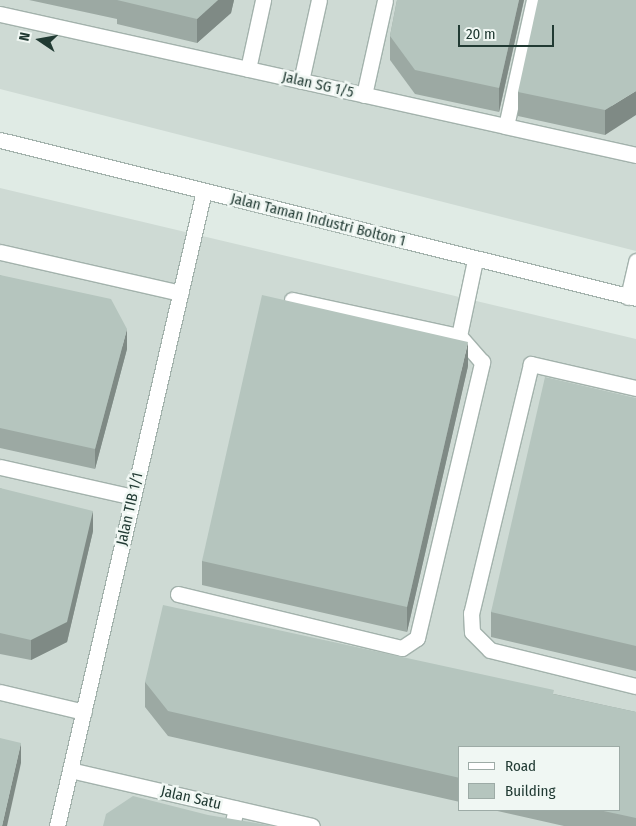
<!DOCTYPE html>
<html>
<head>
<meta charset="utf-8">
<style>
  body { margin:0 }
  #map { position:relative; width:636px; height:826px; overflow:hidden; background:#e0ebe5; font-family:"Fira Sans Condensed",sans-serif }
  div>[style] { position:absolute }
  .built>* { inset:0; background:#cedad4 }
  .roads { filter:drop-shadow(1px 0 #a3b2ac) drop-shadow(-1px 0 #a3b2ac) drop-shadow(0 1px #a3b2ac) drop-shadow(0 -1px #a3b2ac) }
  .service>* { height:15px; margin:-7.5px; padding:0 7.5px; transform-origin:7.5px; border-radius:7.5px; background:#fff }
  .minor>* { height:15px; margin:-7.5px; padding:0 7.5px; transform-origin:7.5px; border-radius:7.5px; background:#fff }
  .tertiary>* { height:15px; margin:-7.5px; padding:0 7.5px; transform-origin:7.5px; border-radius:7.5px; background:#fff }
  .wall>* { inset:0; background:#9ca9a3 }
  .shaded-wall>* { inset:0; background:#7f8a85 }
  .building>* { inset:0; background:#b5c5be }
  span { translate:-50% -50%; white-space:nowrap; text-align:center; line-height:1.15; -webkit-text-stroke:5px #f0f7f3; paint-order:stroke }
  .street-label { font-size:15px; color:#213a33 }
  .legend { position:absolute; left:458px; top:746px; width:162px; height:65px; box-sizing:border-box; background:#f0f7f3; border:1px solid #9daba6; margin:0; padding:6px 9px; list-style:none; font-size:15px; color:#213a33 }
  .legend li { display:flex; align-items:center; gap:10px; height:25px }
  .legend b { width:25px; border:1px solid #9daba6 }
  .north { position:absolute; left:15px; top:15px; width:50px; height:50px; -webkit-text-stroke:4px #f0f7f3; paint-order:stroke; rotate:282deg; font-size:14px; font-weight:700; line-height:20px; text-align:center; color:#213a33 }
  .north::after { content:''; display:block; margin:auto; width:18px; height:22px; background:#213a33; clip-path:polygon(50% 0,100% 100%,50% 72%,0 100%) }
  .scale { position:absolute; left:458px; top:25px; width:96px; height:22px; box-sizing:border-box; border:2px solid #213a33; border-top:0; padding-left:6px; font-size:15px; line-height:18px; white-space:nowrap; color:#213a33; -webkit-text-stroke:4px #f0f7f3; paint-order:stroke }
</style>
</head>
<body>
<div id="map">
  <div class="built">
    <div style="clip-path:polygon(0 0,636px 0,636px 251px,0 89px)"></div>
    <div style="clip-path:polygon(evenodd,0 188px,636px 339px,636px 826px,0 826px,0 188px,460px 747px,620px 747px,620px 810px,460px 810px,460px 747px)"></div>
  </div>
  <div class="roads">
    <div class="service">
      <div style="left:506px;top:126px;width:129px;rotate:-77.5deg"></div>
      <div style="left:292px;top:300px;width:171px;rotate:12.2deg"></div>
      <div style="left:636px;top:388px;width:108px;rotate:-167.1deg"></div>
      <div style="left:531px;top:364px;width:256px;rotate:103.5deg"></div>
      <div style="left:471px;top:613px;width:19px;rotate:87deg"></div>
      <div style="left:472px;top:632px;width:25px;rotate:45deg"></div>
      <div style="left:490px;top:650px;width:150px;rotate:13.9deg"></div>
      <div style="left:0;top:467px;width:136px;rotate:12.7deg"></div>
      <div style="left:178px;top:594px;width:230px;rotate:13.6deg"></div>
      <div style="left:402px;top:648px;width:18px;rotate:-34deg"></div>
      <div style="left:417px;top:638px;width:284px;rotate:-76.7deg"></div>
      <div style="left:482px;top:362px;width:35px;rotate:-131deg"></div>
      <div style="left:459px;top:336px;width:78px;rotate:-78.1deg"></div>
      <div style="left:232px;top:826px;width:18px;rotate:-77deg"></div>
    </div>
    <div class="minor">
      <div style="left:0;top:14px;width:651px;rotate:12.5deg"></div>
      <div style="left:248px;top:69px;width:71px;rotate:-77.7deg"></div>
      <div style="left:301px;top:81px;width:83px;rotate:-77.5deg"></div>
      <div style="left:364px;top:95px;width:97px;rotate:-77.5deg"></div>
      <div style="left:0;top:252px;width:185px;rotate:12.8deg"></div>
      <div style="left:628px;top:297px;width:37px;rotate:-77deg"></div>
      <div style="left:0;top:692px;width:86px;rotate:13.4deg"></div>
      <div style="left:70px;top:770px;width:248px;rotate:13deg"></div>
      <div style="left:57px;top:826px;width:652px;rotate:-76.97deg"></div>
    </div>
    <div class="tertiary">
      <div style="left:0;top:140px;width:655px;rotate:13.95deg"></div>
    </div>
  </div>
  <div class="wall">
    <div style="clip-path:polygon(29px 0,234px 0,231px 13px,197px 43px,117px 24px,117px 19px)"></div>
    <div style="clip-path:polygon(397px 0,524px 0,499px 112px,415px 94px,390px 60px,390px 36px)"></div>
    <div style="clip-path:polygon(636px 0,605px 135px,518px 116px,518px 92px)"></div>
    <div style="clip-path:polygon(0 275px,127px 349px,95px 469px,0 448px)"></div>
    <div style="clip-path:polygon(468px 366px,407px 632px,202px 585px,202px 561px)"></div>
    <div style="clip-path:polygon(636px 398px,636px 671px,491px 637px,491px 612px)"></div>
    <div style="clip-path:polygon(0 488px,93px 531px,67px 642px,31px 660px,0 654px)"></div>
    <div style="clip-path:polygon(145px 682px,554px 694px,636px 712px,636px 826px,564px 826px,493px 810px,620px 810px,460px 747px,460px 802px,168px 736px,145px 707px)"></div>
  </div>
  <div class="shaded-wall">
    <div style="clip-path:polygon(218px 0,234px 0,231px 13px,197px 43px,197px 19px)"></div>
    <div style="clip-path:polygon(519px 0,524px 0,499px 112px,499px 88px)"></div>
    <div style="clip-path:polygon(636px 91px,636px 115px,605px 135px,605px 110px)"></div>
    <div style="clip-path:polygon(127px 329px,127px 349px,95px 469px,95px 449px)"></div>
    <div style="clip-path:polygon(468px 342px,468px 366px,407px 632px,407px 607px)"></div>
    <div style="clip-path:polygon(93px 511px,93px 531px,67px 642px,31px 660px,31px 640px)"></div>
    <div style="clip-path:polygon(21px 743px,21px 763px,7px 826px,2px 826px)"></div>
  </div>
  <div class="building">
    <div style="clip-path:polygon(117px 0,218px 0,197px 19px)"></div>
    <div style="clip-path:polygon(397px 0,519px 0,499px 88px,415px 70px,390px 36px)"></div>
    <div style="clip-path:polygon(538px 0,636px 0,636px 91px,605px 110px,518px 92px)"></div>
    <div style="clip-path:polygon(0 275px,111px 299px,127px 329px,95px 449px,0 428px)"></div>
    <div style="clip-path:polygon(262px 295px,468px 342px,407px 607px,202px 561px)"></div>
    <div style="clip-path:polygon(545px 377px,636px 398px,636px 646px,491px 612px)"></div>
    <div style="clip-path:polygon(0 488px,93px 511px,67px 622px,31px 640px,0 633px)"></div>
    <div style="clip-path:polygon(163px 605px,554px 690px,553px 694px,636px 712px,636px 818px,599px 810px,620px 810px,620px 747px,460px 747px,460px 778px,168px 711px,145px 682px)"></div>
    <div style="clip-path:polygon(0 738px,21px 743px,2px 826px,0 826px)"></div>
    <div style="clip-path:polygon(133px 796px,208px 815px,274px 826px,103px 826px,106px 814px)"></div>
  </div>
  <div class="street-label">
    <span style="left:318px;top:85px;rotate:13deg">Jalan SG 1/5</span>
    <span style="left:318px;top:220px;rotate:14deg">Jalan Taman Industri Bolton 1</span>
    <span style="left:130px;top:509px;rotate:-77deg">Jalan TIB 1/1</span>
    <span style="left:191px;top:798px;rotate:13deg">Jalan Satu</span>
  </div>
  <ul class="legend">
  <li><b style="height:6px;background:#fff"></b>Road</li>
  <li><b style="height:14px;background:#b5c5be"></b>Building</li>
  </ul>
  <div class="north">N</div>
  <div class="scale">20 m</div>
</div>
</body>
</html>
